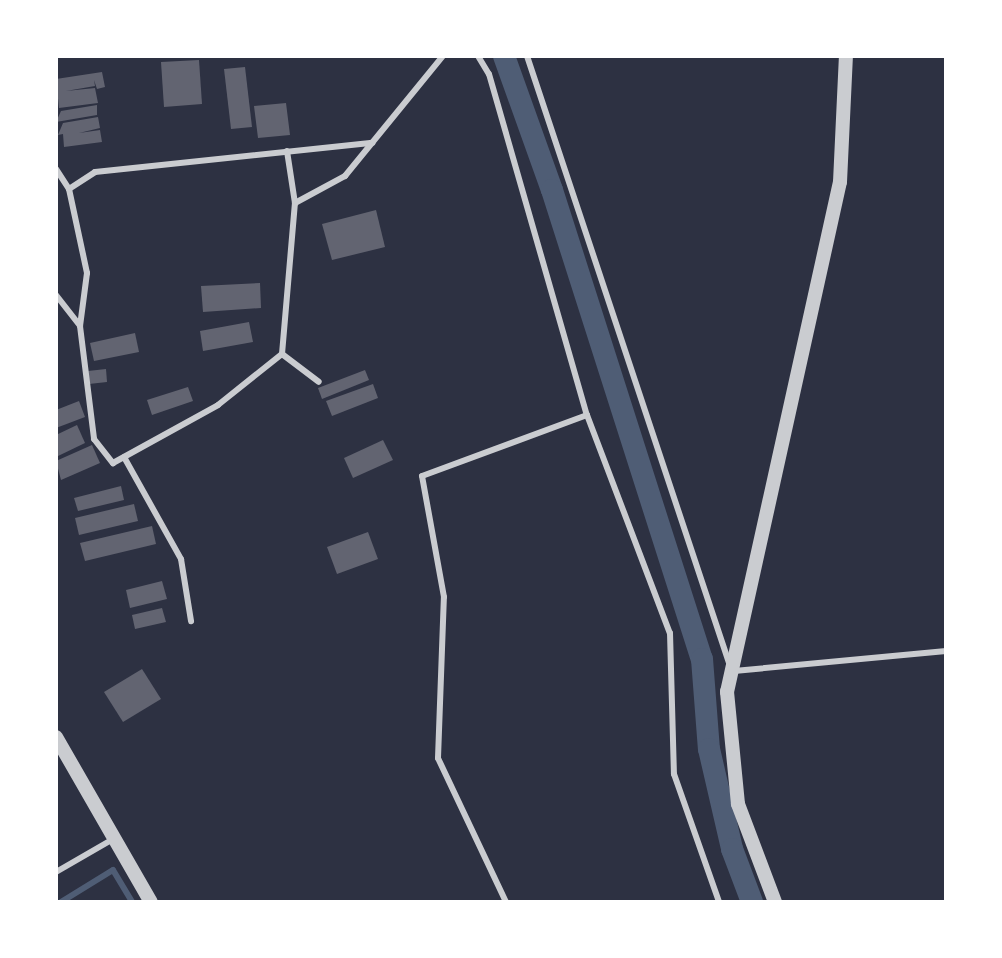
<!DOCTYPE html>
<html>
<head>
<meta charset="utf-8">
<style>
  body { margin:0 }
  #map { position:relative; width:1002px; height:958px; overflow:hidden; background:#2d3142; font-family:Arial,sans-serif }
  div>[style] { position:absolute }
  .stream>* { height:6px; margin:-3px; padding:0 3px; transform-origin:3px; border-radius:3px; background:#4f5d75 }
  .canal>* { height:22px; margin:-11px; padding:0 11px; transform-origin:11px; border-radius:11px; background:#4f5d75 }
  .building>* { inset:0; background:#626471 }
  .service>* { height:6px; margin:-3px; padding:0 3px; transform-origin:3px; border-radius:3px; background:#caccd0 }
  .tertiary>* { height:14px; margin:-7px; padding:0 7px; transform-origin:7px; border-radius:7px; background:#caccd0 }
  span { translate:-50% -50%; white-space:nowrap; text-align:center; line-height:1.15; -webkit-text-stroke:6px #fff; paint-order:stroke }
  .frame { position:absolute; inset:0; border:58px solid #fff; pointer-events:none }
</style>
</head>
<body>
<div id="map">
  <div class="stream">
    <div style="left:61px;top:902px;width:61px;rotate:-31.6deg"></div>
    <div style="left:113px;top:870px;width:37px;rotate:59deg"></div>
  </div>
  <div class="canal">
    <div style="left:504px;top:56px;width:142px;rotate:70.3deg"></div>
    <div style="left:552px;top:190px;width:492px;rotate:72.3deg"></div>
    <div style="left:702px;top:659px;width:90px;rotate:85.6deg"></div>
    <div style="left:709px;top:749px;width:103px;rotate:77deg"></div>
    <div style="left:732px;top:849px;width:57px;rotate:69.3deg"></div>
  </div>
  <div class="building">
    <div style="clip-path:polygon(199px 60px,202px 104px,164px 107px,161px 62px)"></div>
    <div style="clip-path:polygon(245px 67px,252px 127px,231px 129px,224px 69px)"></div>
    <div style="clip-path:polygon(102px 72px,105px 87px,97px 89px,94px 80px,95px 86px,66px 91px,95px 88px,98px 103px,59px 108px,56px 79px)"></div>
    <div style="clip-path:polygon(286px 103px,290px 135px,258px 138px,254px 106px)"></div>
    <div style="clip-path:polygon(97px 105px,97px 115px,56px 122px,61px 111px)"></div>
    <div style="clip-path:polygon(98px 117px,100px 128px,79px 133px,100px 130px,102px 142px,64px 147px,63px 134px,58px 135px,63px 123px)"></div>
    <div style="clip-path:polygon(376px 210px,385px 247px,332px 260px,322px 224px)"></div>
    <div style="clip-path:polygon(260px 283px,261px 308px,203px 312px,201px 286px)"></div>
    <div style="clip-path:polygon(249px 322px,253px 342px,203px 351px,200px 331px)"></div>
    <div style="clip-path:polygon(135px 333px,139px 352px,94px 361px,90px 343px)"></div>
    <div style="clip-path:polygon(106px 369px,107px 382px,89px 384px,88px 371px)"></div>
    <div style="clip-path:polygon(365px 370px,369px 380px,322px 399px,318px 388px)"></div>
    <div style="clip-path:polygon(373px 384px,378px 398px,332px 416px,326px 401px)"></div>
    <div style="clip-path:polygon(188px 387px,193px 401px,152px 415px,147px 400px)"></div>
    <div style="clip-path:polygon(79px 401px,85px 417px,56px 428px,56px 410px)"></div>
    <div style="clip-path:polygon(77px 425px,85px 443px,56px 457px,56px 435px)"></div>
    <div style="clip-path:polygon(383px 440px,393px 460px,353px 478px,344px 458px)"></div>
    <div style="clip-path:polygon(92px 445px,100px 463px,61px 480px,56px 461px)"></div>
    <div style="clip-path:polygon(121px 486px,124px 500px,78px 511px,74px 498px)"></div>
    <div style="clip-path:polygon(134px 504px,138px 521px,79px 535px,75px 518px)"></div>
    <div style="clip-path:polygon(152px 526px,156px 544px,85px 561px,80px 543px)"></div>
    <div style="clip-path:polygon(368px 532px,378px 559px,337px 574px,327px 547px)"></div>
    <div style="clip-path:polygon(162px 581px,167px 599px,130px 608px,126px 590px)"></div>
    <div style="clip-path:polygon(162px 608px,166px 622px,135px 629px,132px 615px)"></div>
    <div style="clip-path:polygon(142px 669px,161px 699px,123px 722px,104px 692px)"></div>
  </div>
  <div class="service">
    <div style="left:478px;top:56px;width:21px;rotate:59deg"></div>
    <div style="left:489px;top:74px;width:355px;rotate:74deg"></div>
    <div style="left:587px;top:415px;width:233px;rotate:69.2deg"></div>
    <div style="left:670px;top:633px;width:141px;rotate:88.4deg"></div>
    <div style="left:674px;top:774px;width:136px;rotate:70.6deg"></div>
    <div style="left:527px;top:56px;width:640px;rotate:71.59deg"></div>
    <div style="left:287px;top:151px;width:53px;rotate:81.3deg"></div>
    <div style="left:56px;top:169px;width:24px;rotate:57deg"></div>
    <div style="left:69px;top:189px;width:86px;rotate:77.9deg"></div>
    <div style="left:87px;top:273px;width:53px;rotate:97.5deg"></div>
    <div style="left:69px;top:189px;width:31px;rotate:-33deg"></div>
    <div style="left:95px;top:172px;width:279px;rotate:-6deg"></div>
    <div style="left:56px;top:295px;width:39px;rotate:52deg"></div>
    <div style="left:80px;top:326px;width:114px;rotate:82.9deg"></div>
    <div style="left:94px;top:439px;width:31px;rotate:52deg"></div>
    <div style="left:113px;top:463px;width:120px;rotate:-28.9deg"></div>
    <div style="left:218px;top:405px;width:82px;rotate:-38.6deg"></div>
    <div style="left:282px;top:354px;width:152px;rotate:-85.1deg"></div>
    <div style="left:295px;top:203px;width:57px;rotate:-28.4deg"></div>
    <div style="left:345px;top:176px;width:155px;rotate:-50.8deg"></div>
    <div style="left:282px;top:354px;width:46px;rotate:37.1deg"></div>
    <div style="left:124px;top:457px;width:117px;rotate:60.8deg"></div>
    <div style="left:181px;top:559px;width:63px;rotate:80.8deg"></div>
    <div style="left:734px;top:671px;width:213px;rotate:-5.4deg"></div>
    <div style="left:56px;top:872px;width:68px;rotate:-30deg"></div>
    <div style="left:506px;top:902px;width:159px;rotate:-115.3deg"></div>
    <div style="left:438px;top:758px;width:161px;rotate:-87.9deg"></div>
    <div style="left:444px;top:597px;width:123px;rotate:-100.3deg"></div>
    <div style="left:422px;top:476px;width:176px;rotate:-20.3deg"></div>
  </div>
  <div class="tertiary">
    <div style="left:56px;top:737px;width:190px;rotate:60.1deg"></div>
    <div style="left:775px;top:902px;width:105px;rotate:-110.7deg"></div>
    <div style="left:738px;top:804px;width:113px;rotate:-95.6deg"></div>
    <div style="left:727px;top:692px;width:522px;rotate:-77.51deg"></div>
    <div style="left:840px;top:182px;width:126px;rotate:-87.3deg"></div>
  </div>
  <div class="frame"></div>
</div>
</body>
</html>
